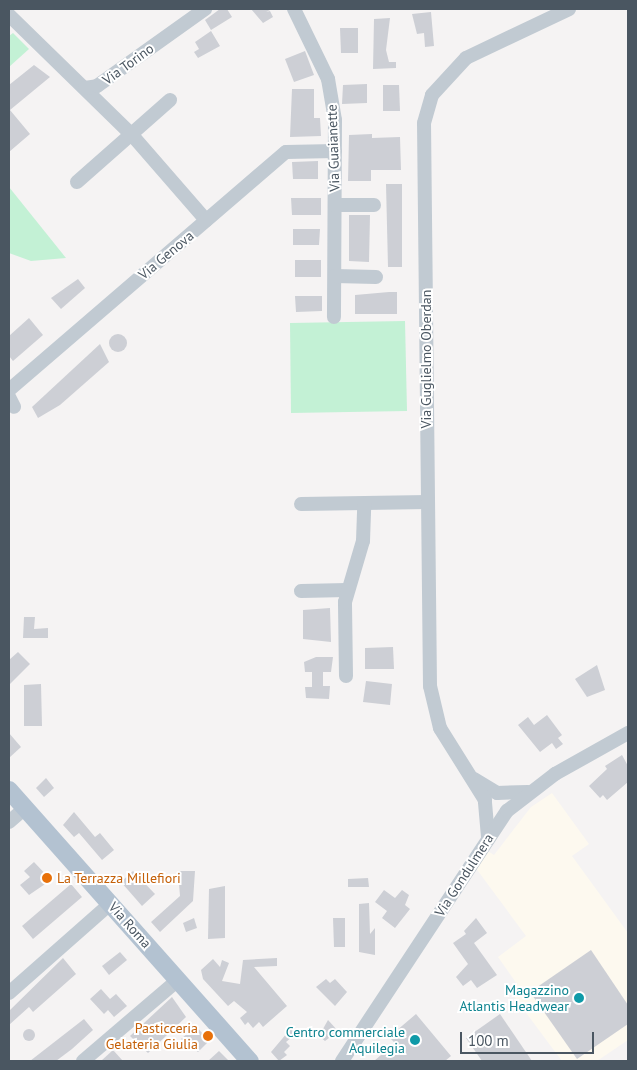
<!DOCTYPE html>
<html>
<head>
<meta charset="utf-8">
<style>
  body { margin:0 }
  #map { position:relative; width:637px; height:1070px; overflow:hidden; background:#f5f3f3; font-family:"PT Sans",sans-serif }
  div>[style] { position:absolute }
  .commercial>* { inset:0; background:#fdf9ef }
  .green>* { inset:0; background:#c3f1d5 }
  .building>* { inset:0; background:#cdcfd5 }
  .round { border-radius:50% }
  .minor>* { height:14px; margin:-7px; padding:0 7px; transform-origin:7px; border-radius:7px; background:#c1cad2 }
  .major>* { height:18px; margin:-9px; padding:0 9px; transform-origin:9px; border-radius:9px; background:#b3c2d1 }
  .dots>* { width:14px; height:14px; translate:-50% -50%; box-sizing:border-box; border:2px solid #fff; border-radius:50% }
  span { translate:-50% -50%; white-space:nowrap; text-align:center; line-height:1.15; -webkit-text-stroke:4px #fff; paint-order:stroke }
  .street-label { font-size:14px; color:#4a5661 }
  .food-label { font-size:14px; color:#c56008 }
  .left { translate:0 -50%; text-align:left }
  .right { translate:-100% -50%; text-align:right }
  .culture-label { font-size:14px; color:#0d838f }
  .frame { position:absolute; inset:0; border:10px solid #4a5661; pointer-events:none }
  .scale { position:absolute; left:460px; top:1032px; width:134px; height:22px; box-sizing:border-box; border:2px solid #4a5661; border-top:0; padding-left:6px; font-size:15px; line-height:18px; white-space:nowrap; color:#4a5661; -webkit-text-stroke:4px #fff; paint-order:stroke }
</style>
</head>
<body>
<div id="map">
  <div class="commercial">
    <div style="clip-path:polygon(552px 793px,589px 844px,572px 856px,628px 933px,628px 1040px,597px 1061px,562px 1061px,509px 990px,517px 984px,498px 957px,526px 936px,475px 867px,486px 850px,494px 855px,531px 807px)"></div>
  </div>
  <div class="green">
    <div style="clip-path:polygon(13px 33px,29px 49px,9px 67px,9px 36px)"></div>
    <div style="clip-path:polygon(9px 187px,66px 258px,31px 261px,9px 253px)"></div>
    <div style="clip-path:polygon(405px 321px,407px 411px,291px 413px,290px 323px)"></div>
  </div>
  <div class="building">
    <div style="clip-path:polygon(220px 9px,227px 9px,232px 17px,211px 30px,205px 20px)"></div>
    <div style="clip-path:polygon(251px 9px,272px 9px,266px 12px,270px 11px,273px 17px,263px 23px)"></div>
    <div style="clip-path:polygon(431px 12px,434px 46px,425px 47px,424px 33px,417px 34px,412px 14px)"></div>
    <div style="clip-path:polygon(390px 18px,386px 50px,389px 62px,396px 62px,396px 68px,373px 69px,374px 19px)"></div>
    <div style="clip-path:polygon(340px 28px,358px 28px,358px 53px,341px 53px)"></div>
    <div style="clip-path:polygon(211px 31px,220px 46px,198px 58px,194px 52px,199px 49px,195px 42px)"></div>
    <div style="clip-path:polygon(305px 51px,314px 75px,294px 82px,285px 59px)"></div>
    <div style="clip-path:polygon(34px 65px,50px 77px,10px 110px,30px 134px,9px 152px,9px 85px)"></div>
    <div style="clip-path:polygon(367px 84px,367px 103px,342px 104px,343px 85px)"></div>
    <div style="clip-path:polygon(383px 85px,399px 85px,400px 111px,383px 111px)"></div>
    <div style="clip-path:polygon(292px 89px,314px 89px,314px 118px,320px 118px,321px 136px,290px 137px)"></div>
    <div style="clip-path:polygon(372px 134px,372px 138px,400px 137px,401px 170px,371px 170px,371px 181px,348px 181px,349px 135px)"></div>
    <div style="clip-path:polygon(318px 161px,318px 179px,293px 179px,292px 162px)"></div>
    <div style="clip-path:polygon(386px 184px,402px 184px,402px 267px,388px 267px)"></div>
    <div style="clip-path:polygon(291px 198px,321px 198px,321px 215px,292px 215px)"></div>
    <div style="clip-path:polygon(349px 215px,370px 215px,369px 262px,349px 261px)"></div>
    <div style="clip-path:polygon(293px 229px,320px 229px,319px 245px,293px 245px)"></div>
    <div style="clip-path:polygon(295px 260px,321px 260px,321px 277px,295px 277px)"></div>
    <div style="clip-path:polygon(78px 279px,85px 288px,61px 309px,51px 298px)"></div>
    <div style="clip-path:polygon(389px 292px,397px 292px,397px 314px,355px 314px,355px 295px)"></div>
    <div style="clip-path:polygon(295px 296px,322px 296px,322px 311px,296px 312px)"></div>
    <div style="clip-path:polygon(29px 318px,43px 335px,13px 361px,9px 356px,9px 336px)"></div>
    <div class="round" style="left:109px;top:334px;width:18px;height:18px"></div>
    <div style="clip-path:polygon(100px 344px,109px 362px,60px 405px,38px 418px,32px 407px)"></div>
    <div style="clip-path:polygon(330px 608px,331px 642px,303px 639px,303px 610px)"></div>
    <div style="clip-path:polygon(24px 617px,35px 617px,34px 629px,48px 628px,48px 638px,23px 638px)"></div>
    <div style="clip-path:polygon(393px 647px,394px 669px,365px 669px,365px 648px)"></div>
    <div style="clip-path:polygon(18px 652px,30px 664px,9px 685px,9px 660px)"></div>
    <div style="clip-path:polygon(316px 657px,333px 657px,331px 672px,323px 672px,323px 686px,330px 686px,329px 699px,306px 698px,305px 687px,312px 687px,312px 672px,305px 672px,304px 662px)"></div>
    <div style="clip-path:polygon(597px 665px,605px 690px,587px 697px,575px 679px)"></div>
    <div style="clip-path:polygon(366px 681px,392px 684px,390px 705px,363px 702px)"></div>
    <div style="clip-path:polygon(41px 684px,42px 726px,24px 726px,24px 685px)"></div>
    <div style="clip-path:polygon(547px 715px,562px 735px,558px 738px,563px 744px,556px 749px,552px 743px,540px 752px,518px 725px,528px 717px,534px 725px)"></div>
    <div style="clip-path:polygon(9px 733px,21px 747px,9px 758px)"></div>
    <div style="clip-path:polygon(622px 755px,628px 766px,628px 782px,607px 800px,603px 795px,600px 798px,589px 786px,607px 769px,605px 766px)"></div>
    <div style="clip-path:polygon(46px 778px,54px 788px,44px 797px,36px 788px)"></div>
    <div style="clip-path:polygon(74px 812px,95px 837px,100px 833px,114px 850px,102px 860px,79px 833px,74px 837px,63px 825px)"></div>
    <div style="clip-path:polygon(34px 862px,51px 880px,29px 895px,20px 885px,30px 877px,24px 871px)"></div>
    <div style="clip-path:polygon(133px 871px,155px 894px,142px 906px,121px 882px)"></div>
    <div style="clip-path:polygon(178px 871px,195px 871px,193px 901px,160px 932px,151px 922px,180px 896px)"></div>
    <div style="clip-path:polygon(368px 878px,369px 887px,348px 887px,348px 879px)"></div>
    <div style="clip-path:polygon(71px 884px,82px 897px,33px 939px,22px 926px)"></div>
    <div style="clip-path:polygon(225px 886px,225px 938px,208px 939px,209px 889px)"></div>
    <div style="clip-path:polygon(384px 890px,395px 898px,402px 890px,409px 895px,405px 905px,410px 909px,395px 928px,382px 918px,387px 911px,375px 902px)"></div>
    <div style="clip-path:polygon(369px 903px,370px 934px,375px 928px,375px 955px,359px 952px,359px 904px)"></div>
    <div style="clip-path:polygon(194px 918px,197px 928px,186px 932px,183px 923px)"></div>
    <div style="clip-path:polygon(333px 918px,345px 918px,345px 947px,334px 947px)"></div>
    <div style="clip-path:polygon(476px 918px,487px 933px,474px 943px,497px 975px,477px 988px,471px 980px,463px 986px,456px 977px,468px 964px,453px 943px,466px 934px,464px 931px)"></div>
    <div style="clip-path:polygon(591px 950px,628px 1005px,628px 1024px,577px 1059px,530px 992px)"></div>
    <div style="clip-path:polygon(120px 952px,127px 960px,109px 975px,102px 966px)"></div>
    <div style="clip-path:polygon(63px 958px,76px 974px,33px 1012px,29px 1007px,9px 1025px,9px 1011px)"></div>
    <div style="clip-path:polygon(277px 958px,277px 966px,254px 967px,287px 1006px,263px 1027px,259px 1022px,253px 1028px,248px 1022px,245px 1025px,240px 1018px,247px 1012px,234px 1001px,228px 1006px,203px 979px,201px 970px,213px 959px,220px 967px,222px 960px,229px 963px,222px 981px,240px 984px,243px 960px)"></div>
    <div style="clip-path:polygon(326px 979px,330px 983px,335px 979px,347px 992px,335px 1006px,316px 987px)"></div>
    <div style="clip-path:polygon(101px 989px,110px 999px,116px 994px,127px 1006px,114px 1017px,108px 1010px,104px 1014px,90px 999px)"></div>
    <div style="clip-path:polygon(172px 997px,186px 1017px,148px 1053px,130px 1036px)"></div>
    <div style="clip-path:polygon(416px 1014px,451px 1056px,445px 1061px,374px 1061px,395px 1043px,389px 1037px)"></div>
    <div style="clip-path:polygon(500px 1014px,532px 1061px,482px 1061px,466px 1038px)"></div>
    <div style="clip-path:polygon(84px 1019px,93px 1030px,72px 1049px,56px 1061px,30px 1061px)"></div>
    <div style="clip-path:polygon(328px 1020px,338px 1031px,325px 1041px,319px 1036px)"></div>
    <div style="clip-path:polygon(196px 1026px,209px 1041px,198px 1052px,181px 1039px)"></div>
    <div style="clip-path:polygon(293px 1026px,298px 1032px,286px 1042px,290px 1046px,284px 1052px,287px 1055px,279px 1061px,271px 1052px)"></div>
    <div class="round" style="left:23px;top:1029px;width:12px;height:12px"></div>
    <div style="clip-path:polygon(113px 1050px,123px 1061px,101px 1061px)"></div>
    <div style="clip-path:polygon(219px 1051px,229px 1061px,208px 1061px)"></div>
  </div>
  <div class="minor">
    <div style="left:294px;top:9px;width:78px;rotate:64.1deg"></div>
    <div style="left:328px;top:79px;width:42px;rotate:80.3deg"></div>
    <div style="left:335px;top:120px;width:197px;rotate:90.3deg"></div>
    <div style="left:9px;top:15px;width:172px;rotate:44.3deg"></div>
    <div style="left:132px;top:135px;width:113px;rotate:49deg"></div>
    <div style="left:85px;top:88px;width:12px;rotate:-9deg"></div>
    <div style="left:97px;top:86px;width:133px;rotate:-35.5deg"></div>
    <div style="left:77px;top:182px;width:124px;rotate:-41.4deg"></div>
    <div style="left:335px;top:205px;width:39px"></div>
    <div style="left:335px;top:276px;width:41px;rotate:1.4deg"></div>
    <div style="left:9px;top:390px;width:365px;rotate:-40.7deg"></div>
    <div style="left:286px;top:152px;width:49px;rotate:-1.2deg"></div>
    <div style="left:9px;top:397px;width:11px;rotate:63deg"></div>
    <div style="left:301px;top:504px;width:127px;rotate:-0.9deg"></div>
    <div style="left:301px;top:591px;width:46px;rotate:-1.2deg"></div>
    <div style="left:346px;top:676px;width:74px;rotate:-90.8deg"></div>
    <div style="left:345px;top:602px;width:64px;rotate:-73.6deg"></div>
    <div style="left:363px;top:541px;width:37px;rotate:-88deg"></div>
    <div style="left:474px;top:779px;width:27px;rotate:31deg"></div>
    <div style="left:497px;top:793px;width:31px;rotate:-2deg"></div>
    <div style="left:9px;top:822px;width:21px;rotate:-41deg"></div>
    <div style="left:488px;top:837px;width:37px;rotate:-95deg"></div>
    <div style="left:485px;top:800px;width:85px;rotate:-122deg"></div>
    <div style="left:440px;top:728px;width:43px;rotate:-103.4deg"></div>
    <div style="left:430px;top:686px;width:563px;rotate:-90.61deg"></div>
    <div style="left:424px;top:123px;width:29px;rotate:-74deg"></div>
    <div style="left:432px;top:95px;width:50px;rotate:-47.4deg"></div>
    <div style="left:466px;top:58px;width:114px;rotate:-25.4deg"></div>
    <div style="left:9px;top:993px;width:136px;rotate:-41.4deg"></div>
    <div style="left:83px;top:1061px;width:125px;rotate:-40.5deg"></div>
    <div style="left:342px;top:1061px;width:300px;rotate:-56.6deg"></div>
    <div style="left:507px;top:811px;width:61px;rotate:-37.6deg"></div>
    <div style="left:555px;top:774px;width:84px;rotate:-29.3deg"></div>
  </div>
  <div class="major">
    <div style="left:9px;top:790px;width:363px;rotate:48.4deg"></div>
  </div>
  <div class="dots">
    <div style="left:47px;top:878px;background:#e8710a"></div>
    <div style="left:579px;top:998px;background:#0f9aa8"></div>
    <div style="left:208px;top:1036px;background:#e8710a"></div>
    <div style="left:415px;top:1040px;background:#0f9aa8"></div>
  </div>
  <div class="street-label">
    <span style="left:128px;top:64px;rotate:-36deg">Via Torino</span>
    <span style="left:333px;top:148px;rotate:-92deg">Via Guaianette</span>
    <span style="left:166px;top:255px;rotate:-40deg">Via Genova</span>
    <span style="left:426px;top:359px;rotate:-90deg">Via Guglielmo Oberdan</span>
    <span style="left:464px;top:875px;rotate:-57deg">Via Gondulmera</span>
    <span style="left:130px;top:925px;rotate:48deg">Via Roma</span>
  </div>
  <div class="food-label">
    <span class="left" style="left:57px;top:878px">La Terrazza Millefiori</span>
    <span class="right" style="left:198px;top:1036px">Pasticceria<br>Gelateria Giulia</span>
  </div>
  <div class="culture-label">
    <span class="right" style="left:569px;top:998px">Magazzino<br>Atlantis Headwear</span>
    <span class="right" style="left:405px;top:1040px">Centro commerciale<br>Aquilegia</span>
  </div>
  <div class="frame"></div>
  <div class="scale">100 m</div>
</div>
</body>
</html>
